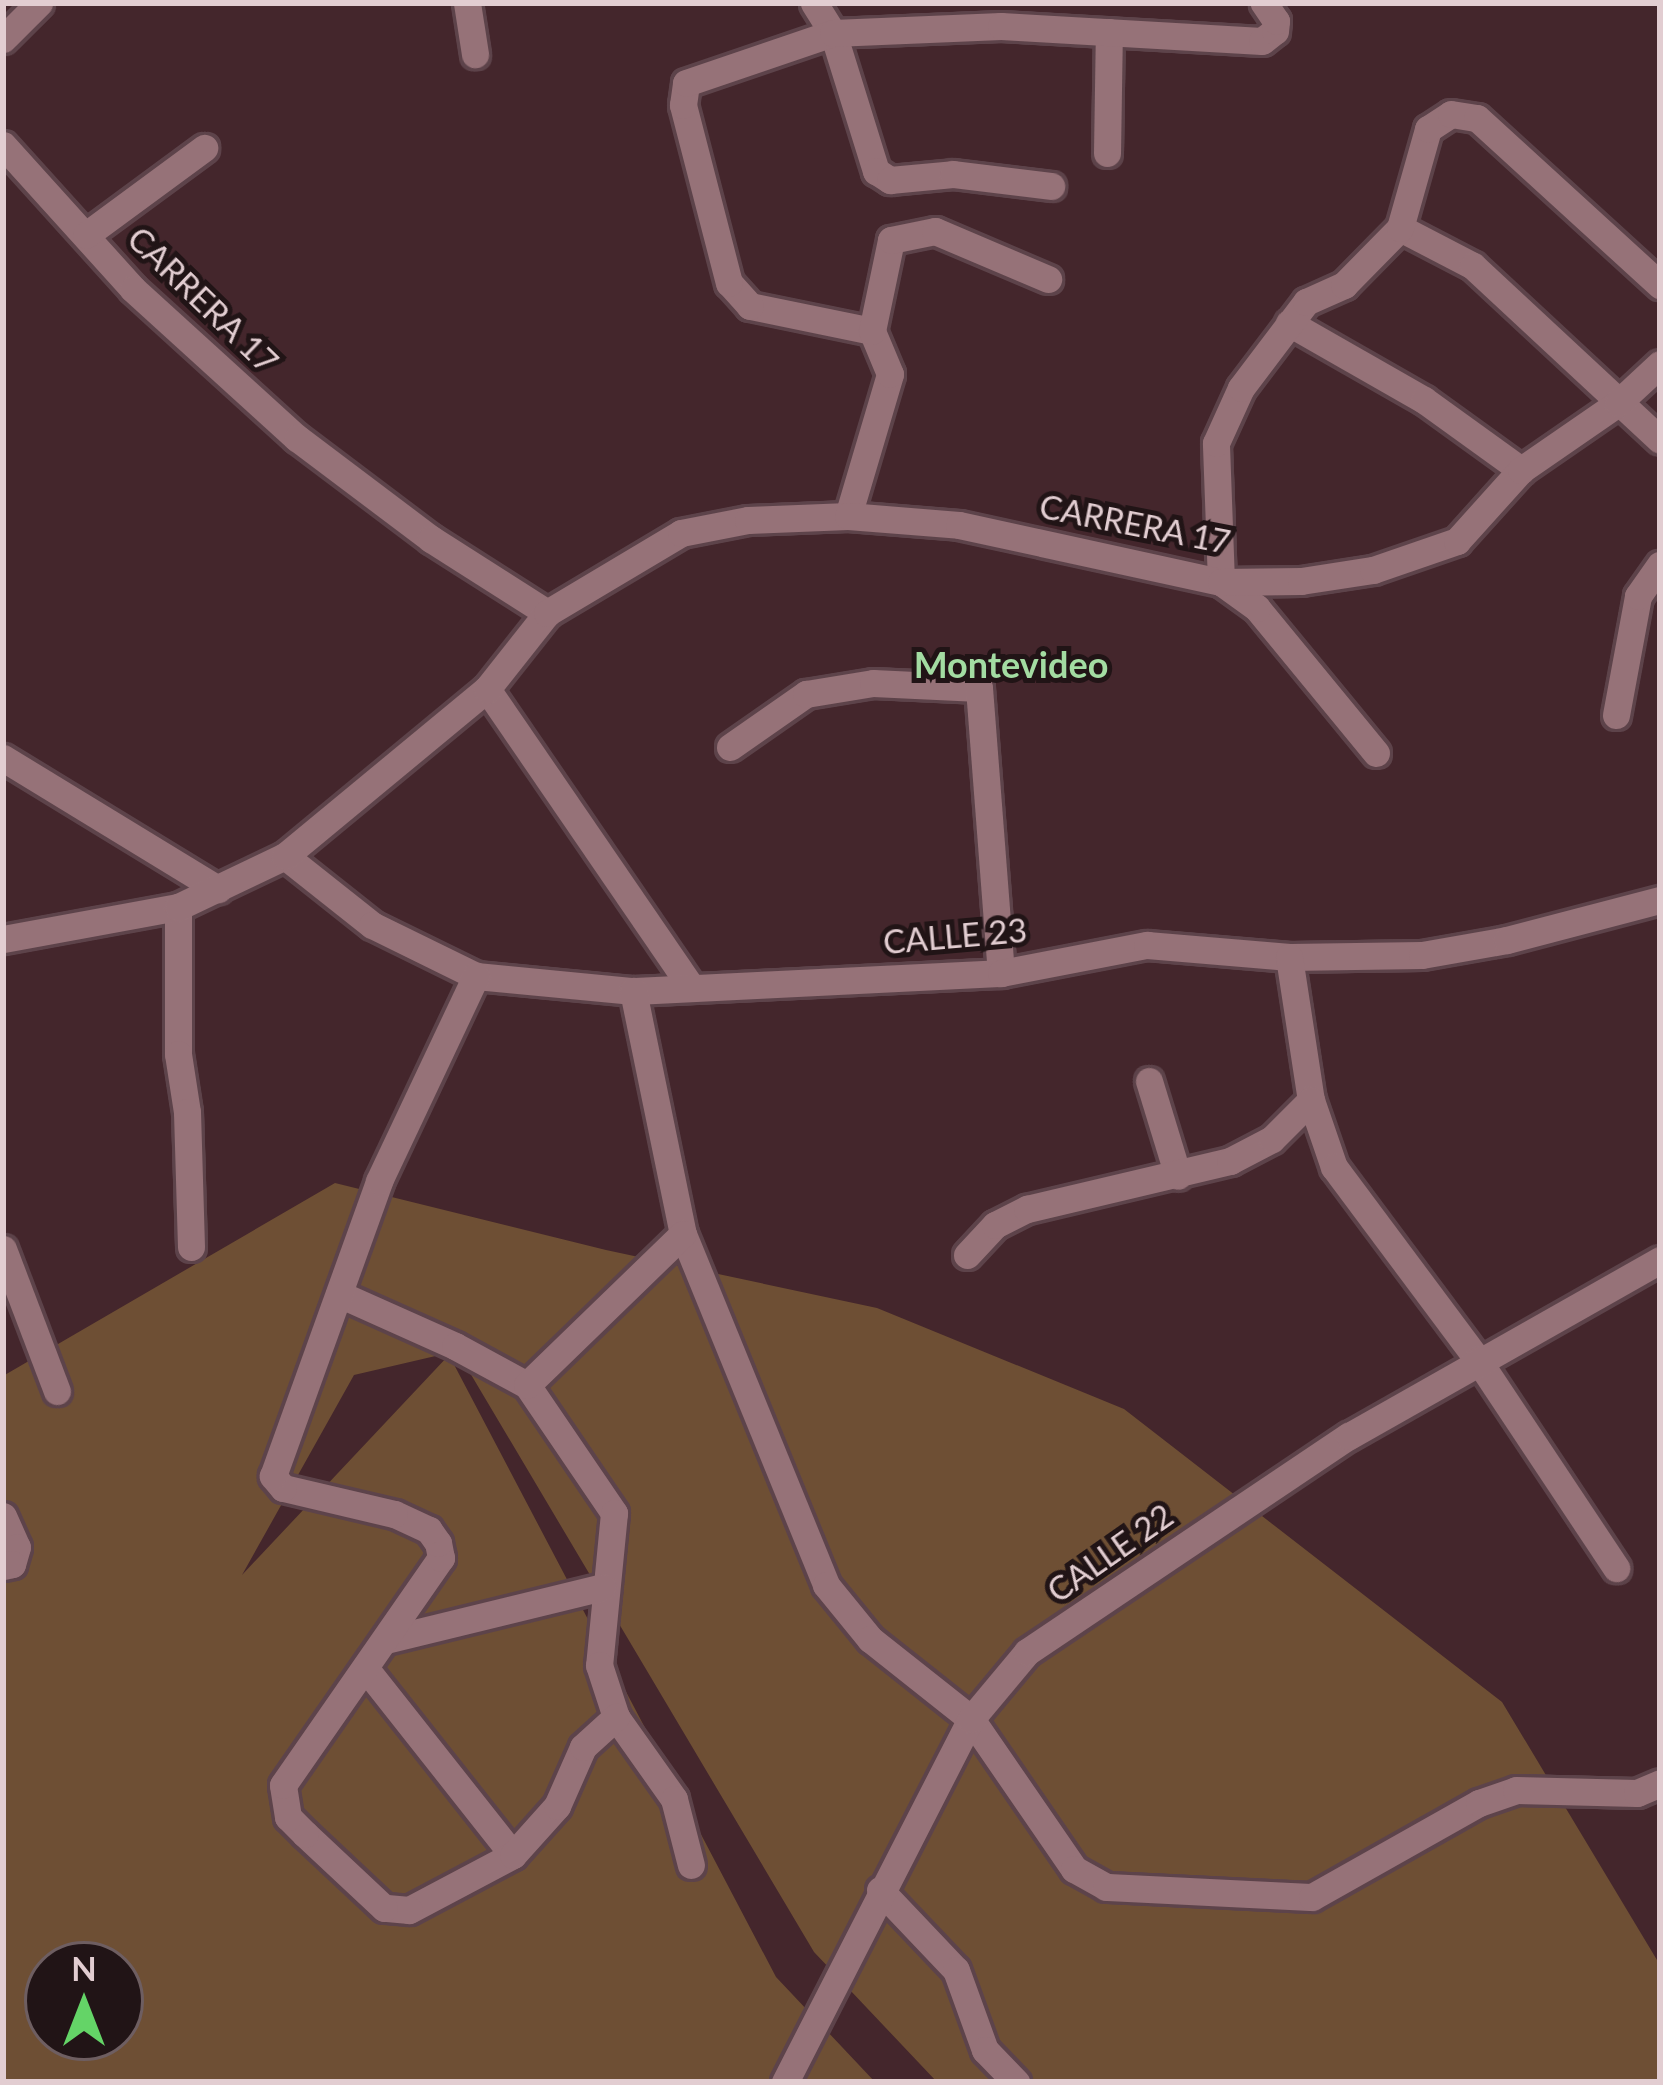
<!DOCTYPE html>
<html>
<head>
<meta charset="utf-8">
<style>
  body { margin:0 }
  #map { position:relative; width:1663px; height:2085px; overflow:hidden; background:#44262c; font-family:Lato,sans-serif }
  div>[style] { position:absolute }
  .green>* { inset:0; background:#6e4f34 }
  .roads { filter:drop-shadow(3px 0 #5d434a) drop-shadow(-3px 0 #5d434a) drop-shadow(0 3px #5d434a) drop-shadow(0 -3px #5d434a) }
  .minor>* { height:27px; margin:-13.5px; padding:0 13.5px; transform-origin:13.5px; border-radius:13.5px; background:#967278 }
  span { translate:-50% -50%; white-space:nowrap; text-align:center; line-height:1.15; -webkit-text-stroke:10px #211416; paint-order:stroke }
  .street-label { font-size:33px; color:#e2cdd1 }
  .neighbourhood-label { font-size:36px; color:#a3dca2; font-weight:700 }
  .frame { position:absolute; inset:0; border:6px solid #e2cdd1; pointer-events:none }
  .north { position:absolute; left:24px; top:1941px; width:120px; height:120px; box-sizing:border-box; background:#211416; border:3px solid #6e5e61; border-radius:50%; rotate:0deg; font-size:33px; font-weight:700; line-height:48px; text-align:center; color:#e2cdd1 }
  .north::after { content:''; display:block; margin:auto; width:42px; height:54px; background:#64d467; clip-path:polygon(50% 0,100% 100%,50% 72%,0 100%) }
</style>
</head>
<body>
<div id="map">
  <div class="green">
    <div style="clip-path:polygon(evenodd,335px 1183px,606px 1250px,877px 1308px,1124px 1409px,1502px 1702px,1660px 1965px,1660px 2082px,937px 2082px,814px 1952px,457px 1351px,354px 1375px,242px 1575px,449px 1355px,776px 1977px,875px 2082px,3px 2082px,3px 1376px,335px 1183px,48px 1965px,120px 1965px,120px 2037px,48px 2037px,48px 1965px)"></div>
  </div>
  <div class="roads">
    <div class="minor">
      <div style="left:467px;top:3px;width:52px;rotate:81.1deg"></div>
      <div style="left:814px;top:3px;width:36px;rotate:58deg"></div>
      <div style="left:833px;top:33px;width:145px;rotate:72.7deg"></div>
      <div style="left:876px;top:171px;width:17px;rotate:33deg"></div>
      <div style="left:890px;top:180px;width:63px;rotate:-5.4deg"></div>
      <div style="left:953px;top:174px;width:99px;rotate:7deg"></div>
      <div style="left:3px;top:39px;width:51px;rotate:-45deg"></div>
      <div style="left:3px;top:145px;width:194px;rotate:47.9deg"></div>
      <div style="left:133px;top:289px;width:222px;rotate:42.3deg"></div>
      <div style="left:297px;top:438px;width:168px;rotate:37deg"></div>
      <div style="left:431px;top:539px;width:138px;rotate:32.5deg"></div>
      <div style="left:1107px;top:153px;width:121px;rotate:-89.1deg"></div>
      <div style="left:1400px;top:228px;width:82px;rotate:27.5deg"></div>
      <div style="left:1473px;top:266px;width:255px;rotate:42.9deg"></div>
      <div style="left:86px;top:235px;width:147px;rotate:-36.4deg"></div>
      <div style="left:1289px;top:323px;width:155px;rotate:29.7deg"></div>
      <div style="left:1424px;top:400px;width:120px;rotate:35.8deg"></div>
      <div style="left:872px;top:331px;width:125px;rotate:-168.4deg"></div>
      <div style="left:750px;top:306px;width:31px;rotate:-132deg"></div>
      <div style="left:729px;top:283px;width:184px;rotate:-104.5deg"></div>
      <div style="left:683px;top:105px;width:22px;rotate:-82deg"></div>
      <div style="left:686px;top:83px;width:155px;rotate:-18.8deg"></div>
      <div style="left:833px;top:33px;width:168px;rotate:-2.4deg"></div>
      <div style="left:1001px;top:26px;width:261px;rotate:3.3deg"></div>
      <div style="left:1262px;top:41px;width:16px;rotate:-38deg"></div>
      <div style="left:1275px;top:31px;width:10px;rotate:-84deg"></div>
      <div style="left:1276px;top:21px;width:22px;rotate:-124deg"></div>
      <div style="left:848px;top:516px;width:148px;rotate:-73.5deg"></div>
      <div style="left:890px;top:374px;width:47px;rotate:-112.7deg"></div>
      <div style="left:872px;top:331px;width:93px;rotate:-78.2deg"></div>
      <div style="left:891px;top:240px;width:45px;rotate:-11.6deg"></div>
      <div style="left:935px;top:231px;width:123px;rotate:23deg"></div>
      <div style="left:487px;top:689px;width:360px;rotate:55.6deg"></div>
      <div style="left:1616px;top:715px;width:121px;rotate:-79.5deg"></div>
      <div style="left:1638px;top:596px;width:38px;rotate:-55deg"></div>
      <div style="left:730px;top:747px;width:93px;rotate:-34.9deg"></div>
      <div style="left:806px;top:694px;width:68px;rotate:-9.3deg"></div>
      <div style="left:873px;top:683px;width:106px;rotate:2.7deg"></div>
      <div style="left:979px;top:688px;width:286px;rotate:85.6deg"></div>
      <div style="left:1376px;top:753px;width:188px;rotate:-129.4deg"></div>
      <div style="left:1257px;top:608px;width:44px;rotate:-144.2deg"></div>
      <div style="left:1221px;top:582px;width:139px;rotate:-92.1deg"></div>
      <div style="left:1216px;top:443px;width:60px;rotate:-65.6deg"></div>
      <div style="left:1241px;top:388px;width:108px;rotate:-52.9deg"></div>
      <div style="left:1306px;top:302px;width:42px;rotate:-24.1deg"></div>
      <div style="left:1344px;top:285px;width:80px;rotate:-45.5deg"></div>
      <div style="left:1400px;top:228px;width:103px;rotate:-74.2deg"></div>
      <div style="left:1428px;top:129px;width:27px;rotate:-33deg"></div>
      <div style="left:1451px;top:114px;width:26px;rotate:9deg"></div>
      <div style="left:1477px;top:118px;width:248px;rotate:42.4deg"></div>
      <div style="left:3px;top:758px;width:252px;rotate:31.4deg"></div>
      <div style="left:285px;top:856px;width:111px;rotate:38.4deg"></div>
      <div style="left:372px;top:925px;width:116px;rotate:26.1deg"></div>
      <div style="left:476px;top:976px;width:158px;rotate:5.5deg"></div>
      <div style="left:633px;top:991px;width:368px;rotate:-2.8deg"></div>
      <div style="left:1001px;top:973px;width:149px;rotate:-10.9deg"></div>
      <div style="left:1147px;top:945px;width:143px;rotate:4.8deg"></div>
      <div style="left:1289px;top:957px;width:133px;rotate:-0.9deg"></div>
      <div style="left:1422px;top:955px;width:86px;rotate:-10deg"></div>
      <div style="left:1507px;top:940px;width:158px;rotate:-14.7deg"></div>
      <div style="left:178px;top:907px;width:147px;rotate:90deg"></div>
      <div style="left:178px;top:1054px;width:59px;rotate:81.2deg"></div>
      <div style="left:187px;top:1112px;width:135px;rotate:88.3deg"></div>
      <div style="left:3px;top:939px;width:178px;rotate:-10.4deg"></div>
      <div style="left:178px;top:907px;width:119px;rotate:-25.5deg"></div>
      <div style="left:285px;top:856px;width:262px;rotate:-39.6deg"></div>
      <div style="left:487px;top:689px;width:97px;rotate:-51.7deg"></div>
      <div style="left:547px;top:613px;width:156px;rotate:-30.8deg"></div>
      <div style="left:681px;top:533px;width:68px;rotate:-11deg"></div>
      <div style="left:748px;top:520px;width:100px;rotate:-2.3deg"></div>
      <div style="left:848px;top:516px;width:111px;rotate:4.6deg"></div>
      <div style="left:959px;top:525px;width:268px;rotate:12.3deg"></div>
      <div style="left:1221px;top:582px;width:80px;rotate:-0.7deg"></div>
      <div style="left:1301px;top:581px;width:73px;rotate:-8.7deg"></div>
      <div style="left:1373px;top:570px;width:89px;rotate:-19deg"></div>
      <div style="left:1457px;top:541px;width:96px;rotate:-48deg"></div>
      <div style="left:1521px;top:470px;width:118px;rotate:-34.6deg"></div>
      <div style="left:1618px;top:403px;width:57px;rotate:-42.9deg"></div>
      <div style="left:1289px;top:957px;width:145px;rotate:81.3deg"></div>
      <div style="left:1311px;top:1100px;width:71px;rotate:71.1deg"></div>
      <div style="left:1334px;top:1167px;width:241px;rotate:53.3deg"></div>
      <div style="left:1478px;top:1360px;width:250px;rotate:56.4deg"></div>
      <div style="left:633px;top:991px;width:248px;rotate:78.4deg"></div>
      <div style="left:683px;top:1234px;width:379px;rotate:67.8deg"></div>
      <div style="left:826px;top:1585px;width:70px;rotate:50.8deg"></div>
      <div style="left:870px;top:1639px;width:129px;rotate:38.4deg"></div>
      <div style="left:971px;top:1719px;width:182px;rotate:55.5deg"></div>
      <div style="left:1074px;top:1869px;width:37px;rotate:29deg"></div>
      <div style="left:1106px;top:1887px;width:206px;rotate:2.8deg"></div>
      <div style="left:1312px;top:1897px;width:192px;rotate:-29.4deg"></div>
      <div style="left:1479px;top:1803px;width:39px;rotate:-19deg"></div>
      <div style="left:1516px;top:1790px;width:121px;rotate:1.4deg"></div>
      <div style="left:1637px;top:1793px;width:25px;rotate:-23deg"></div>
      <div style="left:1149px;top:1081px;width:99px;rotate:73deg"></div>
      <div style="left:3px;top:1249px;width:152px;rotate:69.2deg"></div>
      <div style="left:967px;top:1255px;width:41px;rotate:-47deg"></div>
      <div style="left:995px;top:1225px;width:36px;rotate:-27deg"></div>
      <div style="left:1027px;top:1209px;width:209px;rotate:-13.3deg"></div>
      <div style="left:1230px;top:1161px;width:47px;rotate:-27.6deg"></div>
      <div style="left:1272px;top:1139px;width:55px;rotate:-45deg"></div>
      <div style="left:339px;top:1294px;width:127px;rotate:24.1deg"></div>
      <div style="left:455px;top:1346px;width:82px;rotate:28.4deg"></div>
      <div style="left:527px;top:1385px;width:155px;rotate:55.8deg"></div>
      <div style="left:614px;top:1513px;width:153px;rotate:95.6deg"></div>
      <div style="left:599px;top:1665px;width:55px;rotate:71.9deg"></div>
      <div style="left:616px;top:1717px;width:100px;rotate:54.7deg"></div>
      <div style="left:674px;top:1799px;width:68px;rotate:75.6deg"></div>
      <div style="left:527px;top:1385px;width:217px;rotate:-44.1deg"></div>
      <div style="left:3px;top:1516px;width:34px;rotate:66deg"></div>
      <div style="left:17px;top:1547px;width:18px;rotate:106deg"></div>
      <div style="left:12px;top:1564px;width:9px;rotate:167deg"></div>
      <div style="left:386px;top:1640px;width:223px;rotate:-13.7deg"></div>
      <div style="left:366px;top:1669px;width:237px;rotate:51.7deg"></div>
      <div style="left:513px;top:1855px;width:118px;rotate:152.1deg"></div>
      <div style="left:409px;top:1910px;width:25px;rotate:-175deg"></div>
      <div style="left:384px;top:1908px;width:108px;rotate:-136.9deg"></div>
      <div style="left:305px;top:1834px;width:24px;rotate:-135deg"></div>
      <div style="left:288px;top:1817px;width:32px;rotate:-99deg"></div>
      <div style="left:283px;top:1785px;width:277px;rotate:-55.2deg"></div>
      <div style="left:441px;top:1558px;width:15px;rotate:-101deg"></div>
      <div style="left:438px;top:1543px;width:16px;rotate:-125deg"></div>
      <div style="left:429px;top:1530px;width:38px;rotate:-155deg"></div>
      <div style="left:394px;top:1514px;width:114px;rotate:-166.8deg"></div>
      <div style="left:283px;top:1488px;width:16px;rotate:-130deg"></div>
      <div style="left:273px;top:1476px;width:313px;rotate:-70.2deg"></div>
      <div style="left:379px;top:1181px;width:227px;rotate:-64.7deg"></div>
      <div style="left:513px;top:1855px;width:66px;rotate:-48.1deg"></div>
      <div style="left:557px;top:1806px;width:64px;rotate:-66.2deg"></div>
      <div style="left:583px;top:1747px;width:45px;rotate:-42.3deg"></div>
      <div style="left:880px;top:1890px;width:110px;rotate:46.5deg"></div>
      <div style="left:956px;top:1970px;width:85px;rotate:70.1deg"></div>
      <div style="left:985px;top:2050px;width:45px;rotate:45.9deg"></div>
      <div style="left:785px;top:2082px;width:408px;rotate:-62.9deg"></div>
      <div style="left:971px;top:1719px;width:87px;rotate:-50.1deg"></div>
      <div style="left:1027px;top:1652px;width:388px;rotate:-33.9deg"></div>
      <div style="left:1349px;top:1436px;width:357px;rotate:-29.5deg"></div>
    </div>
  </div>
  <div class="street-label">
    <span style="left:203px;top:300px;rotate:44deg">CARRERA 17</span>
    <span style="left:1135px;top:524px;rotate:11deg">CARRERA 17</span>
    <span style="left:955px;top:936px;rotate:-5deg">CALLE 23</span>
    <span style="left:1110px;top:1553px;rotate:-35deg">CALLE 22</span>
  </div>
  <div class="neighbourhood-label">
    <span style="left:1011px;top:665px">Montevideo</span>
  </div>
  <div class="frame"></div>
  <div class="north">N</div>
</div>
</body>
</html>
